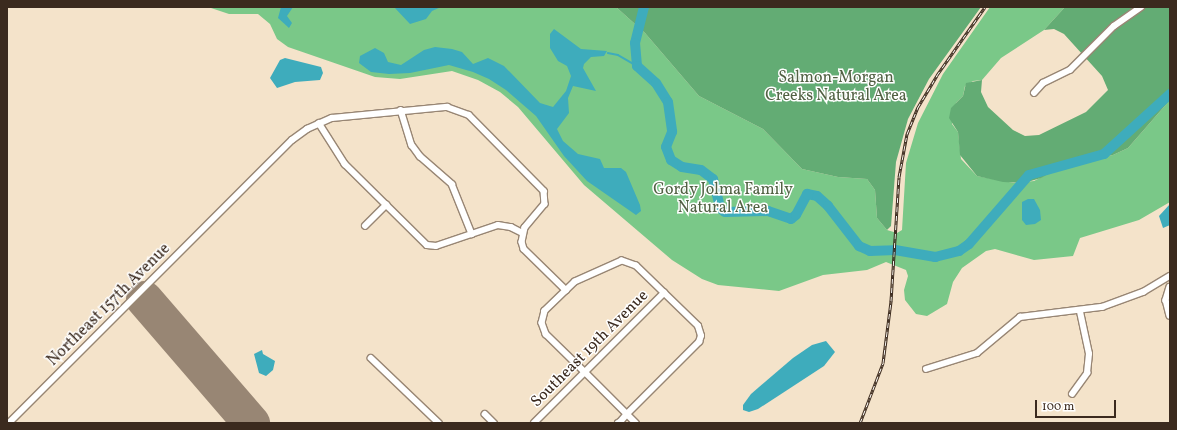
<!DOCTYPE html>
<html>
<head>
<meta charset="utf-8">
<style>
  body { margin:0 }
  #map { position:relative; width:1177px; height:430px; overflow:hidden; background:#f4e3ca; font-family:Vollkorn,serif }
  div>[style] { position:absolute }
  .green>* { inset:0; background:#7ac888 }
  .forest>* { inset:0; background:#63ac74 }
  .water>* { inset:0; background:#3eacbc }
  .stream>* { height:1.5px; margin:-0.75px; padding:0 0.75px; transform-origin:0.75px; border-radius:0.75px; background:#3eacbc }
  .river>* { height:10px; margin:-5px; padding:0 5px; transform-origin:5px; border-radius:5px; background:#3eacbc }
  .runway>* { height:37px; margin:-18.5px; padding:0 18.5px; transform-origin:18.5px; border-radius:18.5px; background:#988674 }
  .roads { filter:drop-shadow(1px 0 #988674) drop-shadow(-1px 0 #988674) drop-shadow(0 1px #988674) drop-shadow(0 -1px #988674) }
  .minor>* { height:5.5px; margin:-2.75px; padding:0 2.75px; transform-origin:2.75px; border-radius:2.75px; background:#fff }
  .rail>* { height:3px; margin-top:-1.5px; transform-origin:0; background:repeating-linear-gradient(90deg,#fff 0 4.5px,#3b2a1e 0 9px); box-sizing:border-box; border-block:1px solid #3b2a1e }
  span { translate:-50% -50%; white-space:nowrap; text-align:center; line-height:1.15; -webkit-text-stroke:3px #fff; paint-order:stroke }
  .park-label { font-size:16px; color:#516143 }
  .street-label { font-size:16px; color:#3b2a1e }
  .frame { position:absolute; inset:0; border:8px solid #3b2a1e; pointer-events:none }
  .scale { position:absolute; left:1035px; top:400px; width:81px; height:18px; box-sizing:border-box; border:2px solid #3b2a1e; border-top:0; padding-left:5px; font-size:12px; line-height:14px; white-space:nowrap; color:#3b2a1e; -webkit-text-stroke:3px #fff; paint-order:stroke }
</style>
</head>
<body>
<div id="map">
  <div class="green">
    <div style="clip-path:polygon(208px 7px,616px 7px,645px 33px,699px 96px,763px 129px,802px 169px,838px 177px,867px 179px,875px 190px,877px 218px,887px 230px,897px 233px,902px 230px,906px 163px,918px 123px,943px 74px,990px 7px,1065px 7px,1044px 30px,1001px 58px,982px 80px,973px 81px,965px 86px,963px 96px,956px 103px,952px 124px,958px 132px,961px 159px,977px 176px,1014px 183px,1034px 181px,1069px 163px,1113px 155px,1128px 148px,1170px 100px,1170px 202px,1139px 220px,1080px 238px,1073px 256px,1034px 260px,995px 249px,986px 251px,962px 268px,953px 282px,947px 304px,927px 316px,916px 314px,905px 300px,904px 290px,908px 276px,906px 270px,886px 262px,867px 270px,823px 275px,779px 291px,718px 285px,702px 279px,672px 260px,584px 185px,518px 107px,500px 92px,478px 80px,452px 71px,400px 79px,375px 77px,288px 47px,277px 39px,270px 24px,258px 14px,229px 14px)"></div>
  </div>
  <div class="forest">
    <div style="clip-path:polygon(616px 7px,981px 7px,929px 79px,908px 119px,896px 162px,891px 226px,887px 230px,877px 218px,875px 190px,867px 179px,838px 177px,802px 169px,763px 129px,699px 96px,645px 33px)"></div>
    <div style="clip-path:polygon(1065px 7px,1170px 7px,1170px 100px,1128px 148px,1113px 155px,1069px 163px,1041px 178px,1024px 183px,1003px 182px,977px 176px,960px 155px,958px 132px,949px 118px,951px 108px,963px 96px,966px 83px,982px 80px,981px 92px,988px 107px,1013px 130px,1025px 136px,1039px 135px,1086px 112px,1108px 90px,1102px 76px,1064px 34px,1054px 29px,1044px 30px)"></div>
  </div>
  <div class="water">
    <div style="clip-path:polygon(281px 7px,293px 7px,287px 16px,292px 23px,289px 28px,278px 18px)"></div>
    <div style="clip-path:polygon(394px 7px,441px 7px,432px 11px,426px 19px,410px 24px)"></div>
    <div style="clip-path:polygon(554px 29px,581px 49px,607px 51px,604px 56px,591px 57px,584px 64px,583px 68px,596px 91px,573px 86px,568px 98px,569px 113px,557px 129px,563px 141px,578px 154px,600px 159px,604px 168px,621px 168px,626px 172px,640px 205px,641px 211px,636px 215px,587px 181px,564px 156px,536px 116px,506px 90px,489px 79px,473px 72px,449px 65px,410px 73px,389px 74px,371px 72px,359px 63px,360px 56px,375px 48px,384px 53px,388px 62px,401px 65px,424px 50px,435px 47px,452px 49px,462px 52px,473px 64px,488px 58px,504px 66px,540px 103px,553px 107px,566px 91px,571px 76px,567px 66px,558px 61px,550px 48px,550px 34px)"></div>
    <div style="clip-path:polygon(285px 58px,321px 67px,323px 73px,320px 80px,295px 82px,277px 88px,270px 78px,280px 60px)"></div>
    <div style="clip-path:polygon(1028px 199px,1034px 199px,1040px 210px,1041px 220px,1035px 224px,1026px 225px,1022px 220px,1022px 202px)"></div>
    <div style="clip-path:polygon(1170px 204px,1170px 225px,1163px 228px,1159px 216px)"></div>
    <div style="clip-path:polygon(826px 341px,835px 352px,824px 366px,758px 409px,749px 412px,743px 410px,743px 405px,751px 394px,793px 358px,812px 345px)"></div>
    <div style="clip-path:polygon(262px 350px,263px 354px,275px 361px,273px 370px,266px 376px,259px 373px,254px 354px)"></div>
  </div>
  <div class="stream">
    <div style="left:608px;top:53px;width:10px;rotate:11deg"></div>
    <div style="left:618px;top:55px;width:22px;rotate:30deg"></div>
  </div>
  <div class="river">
    <div style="left:644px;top:7px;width:37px;rotate:104deg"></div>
    <div style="left:635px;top:43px;width:23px;rotate:85deg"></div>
    <div style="left:637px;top:66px;width:25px;rotate:42deg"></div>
    <div style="left:656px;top:83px;width:22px;rotate:58deg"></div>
    <div style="left:668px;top:102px;width:30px;rotate:82deg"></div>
    <div style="left:672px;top:132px;width:16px;rotate:112deg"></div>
    <div style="left:666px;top:147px;width:14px;rotate:69deg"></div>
    <div style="left:671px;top:160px;width:13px;rotate:32deg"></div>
    <div style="left:682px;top:167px;width:19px;rotate:9deg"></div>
    <div style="left:701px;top:170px;width:15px;rotate:37deg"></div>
    <div style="left:713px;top:179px;width:30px;rotate:76deg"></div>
    <div style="left:720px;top:208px;width:6px;rotate:39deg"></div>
    <div style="left:725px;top:212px;width:43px;rotate:-1.3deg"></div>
    <div style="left:768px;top:211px;width:24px;rotate:19deg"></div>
    <div style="left:791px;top:219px;width:6px;rotate:-39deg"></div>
    <div style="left:796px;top:215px;width:24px;rotate:-62deg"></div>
    <div style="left:807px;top:194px;width:10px;rotate:11deg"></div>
    <div style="left:817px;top:196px;width:15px;rotate:42deg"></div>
    <div style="left:828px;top:206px;width:51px;rotate:52.2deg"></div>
    <div style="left:859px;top:246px;width:12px;rotate:24deg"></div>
    <div style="left:870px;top:251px;width:25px;rotate:-2deg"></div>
    <div style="left:895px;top:250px;width:41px;rotate:9.9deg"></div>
    <div style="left:935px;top:257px;width:25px;rotate:-14deg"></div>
    <div style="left:959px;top:251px;width:12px;rotate:-35deg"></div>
    <div style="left:969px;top:244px;width:91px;rotate:-49deg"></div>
    <div style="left:1029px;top:175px;width:78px;rotate:-15.6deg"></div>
    <div style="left:1104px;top:154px;width:89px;rotate:-42.3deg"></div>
  </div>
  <div class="runway">
    <div style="left:144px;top:299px;width:164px;rotate:49.2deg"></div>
  </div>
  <div class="roads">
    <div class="minor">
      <div style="left:1034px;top:93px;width:13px;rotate:-48deg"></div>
      <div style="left:1043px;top:83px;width:30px;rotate:-26deg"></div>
      <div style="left:1070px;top:70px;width:62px;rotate:-45deg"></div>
      <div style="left:1114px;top:26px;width:33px;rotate:-35deg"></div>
      <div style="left:401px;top:110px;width:37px;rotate:73deg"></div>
      <div style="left:412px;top:145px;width:14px;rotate:54deg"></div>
      <div style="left:420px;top:156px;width:43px;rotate:41.2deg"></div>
      <div style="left:452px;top:184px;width:54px;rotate:68.2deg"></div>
      <div style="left:319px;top:123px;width:49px;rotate:57.6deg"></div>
      <div style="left:345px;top:164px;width:115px;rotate:44.6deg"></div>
      <div style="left:427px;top:245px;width:9px;rotate:6deg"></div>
      <div style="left:436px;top:246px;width:65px;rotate:-18.7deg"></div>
      <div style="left:498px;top:225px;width:13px;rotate:9deg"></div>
      <div style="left:511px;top:227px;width:13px;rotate:27deg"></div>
      <div style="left:365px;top:226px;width:30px;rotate:-45deg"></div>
      <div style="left:1170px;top:287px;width:14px;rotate:107deg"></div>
      <div style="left:1166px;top:300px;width:16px;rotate:76deg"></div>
      <div style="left:371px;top:358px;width:94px;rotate:43.7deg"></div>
      <div style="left:926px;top:369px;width:53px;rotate:-17.4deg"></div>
      <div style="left:977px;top:353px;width:56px;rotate:-39.9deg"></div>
      <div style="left:1020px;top:317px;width:83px;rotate:-7deg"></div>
      <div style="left:1102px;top:307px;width:44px;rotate:-20.1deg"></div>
      <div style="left:1143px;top:292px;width:31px;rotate:-31deg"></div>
      <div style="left:1072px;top:394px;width:26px;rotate:-54deg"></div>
      <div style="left:1087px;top:373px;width:19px;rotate:-84deg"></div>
      <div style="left:1089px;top:354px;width:43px;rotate:-102.1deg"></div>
      <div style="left:485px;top:414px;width:13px;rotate:45deg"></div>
      <div style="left:9px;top:423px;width:400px;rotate:-45deg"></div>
      <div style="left:292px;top:140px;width:19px;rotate:-36deg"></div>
      <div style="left:307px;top:129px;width:27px;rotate:-24deg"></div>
      <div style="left:332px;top:118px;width:116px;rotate:-5.5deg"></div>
      <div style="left:447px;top:107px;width:23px;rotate:20deg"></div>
      <div style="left:469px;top:115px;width:107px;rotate:45.4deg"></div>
      <div style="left:544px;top:191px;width:13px;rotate:86deg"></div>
      <div style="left:545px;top:204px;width:31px;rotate:130deg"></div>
      <div style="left:525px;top:228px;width:14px;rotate:102deg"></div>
      <div style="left:522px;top:242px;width:7px;rotate:74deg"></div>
      <div style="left:524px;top:249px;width:59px;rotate:44.3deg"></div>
      <div style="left:534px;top:423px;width:184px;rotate:-45deg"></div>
      <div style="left:618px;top:423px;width:2px;rotate:-27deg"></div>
      <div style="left:620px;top:422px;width:11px;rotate:-49deg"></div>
      <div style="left:627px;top:414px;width:102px;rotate:-45deg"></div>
      <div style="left:699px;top:342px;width:6px;rotate:-72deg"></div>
      <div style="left:701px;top:336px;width:10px;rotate:-107deg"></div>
      <div style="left:698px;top:326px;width:86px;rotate:-135.9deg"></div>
      <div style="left:636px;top:266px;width:15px;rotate:-160deg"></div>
      <div style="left:622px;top:261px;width:51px;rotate:155.9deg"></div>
      <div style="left:575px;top:282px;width:42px;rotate:136deg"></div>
      <div style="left:545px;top:311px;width:12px;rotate:104deg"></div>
      <div style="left:542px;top:323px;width:12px;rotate:70deg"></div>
      <div style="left:546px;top:334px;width:54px;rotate:44.3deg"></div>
      <div style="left:585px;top:372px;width:72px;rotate:45deg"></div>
    </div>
  </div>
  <div class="rail">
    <div style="left:860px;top:423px;width:64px;rotate:-69deg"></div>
    <div style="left:883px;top:363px;width:63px;rotate:-82.6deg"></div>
    <div style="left:891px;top:301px;width:124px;rotate:-86.3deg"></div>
    <div style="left:899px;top:177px;width:44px;rotate:-79.5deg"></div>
    <div style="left:907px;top:134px;width:29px;rotate:-68deg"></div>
    <div style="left:918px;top:107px;width:37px;rotate:-59deg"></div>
    <div style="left:937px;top:75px;width:83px;rotate:-54.8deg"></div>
  </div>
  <div class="park-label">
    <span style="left:836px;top:87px">Salmon-Morgan<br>Creeks Natural Area</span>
    <span style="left:723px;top:199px">Gordy Jolma Family<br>Natural Area</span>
  </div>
  <div class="street-label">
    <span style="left:109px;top:305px;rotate:-45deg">Northeast 157th Avenue</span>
    <span style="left:590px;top:349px;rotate:-45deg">Southeast 19th Avenue</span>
  </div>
  <div class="frame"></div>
  <div class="scale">100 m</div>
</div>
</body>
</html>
